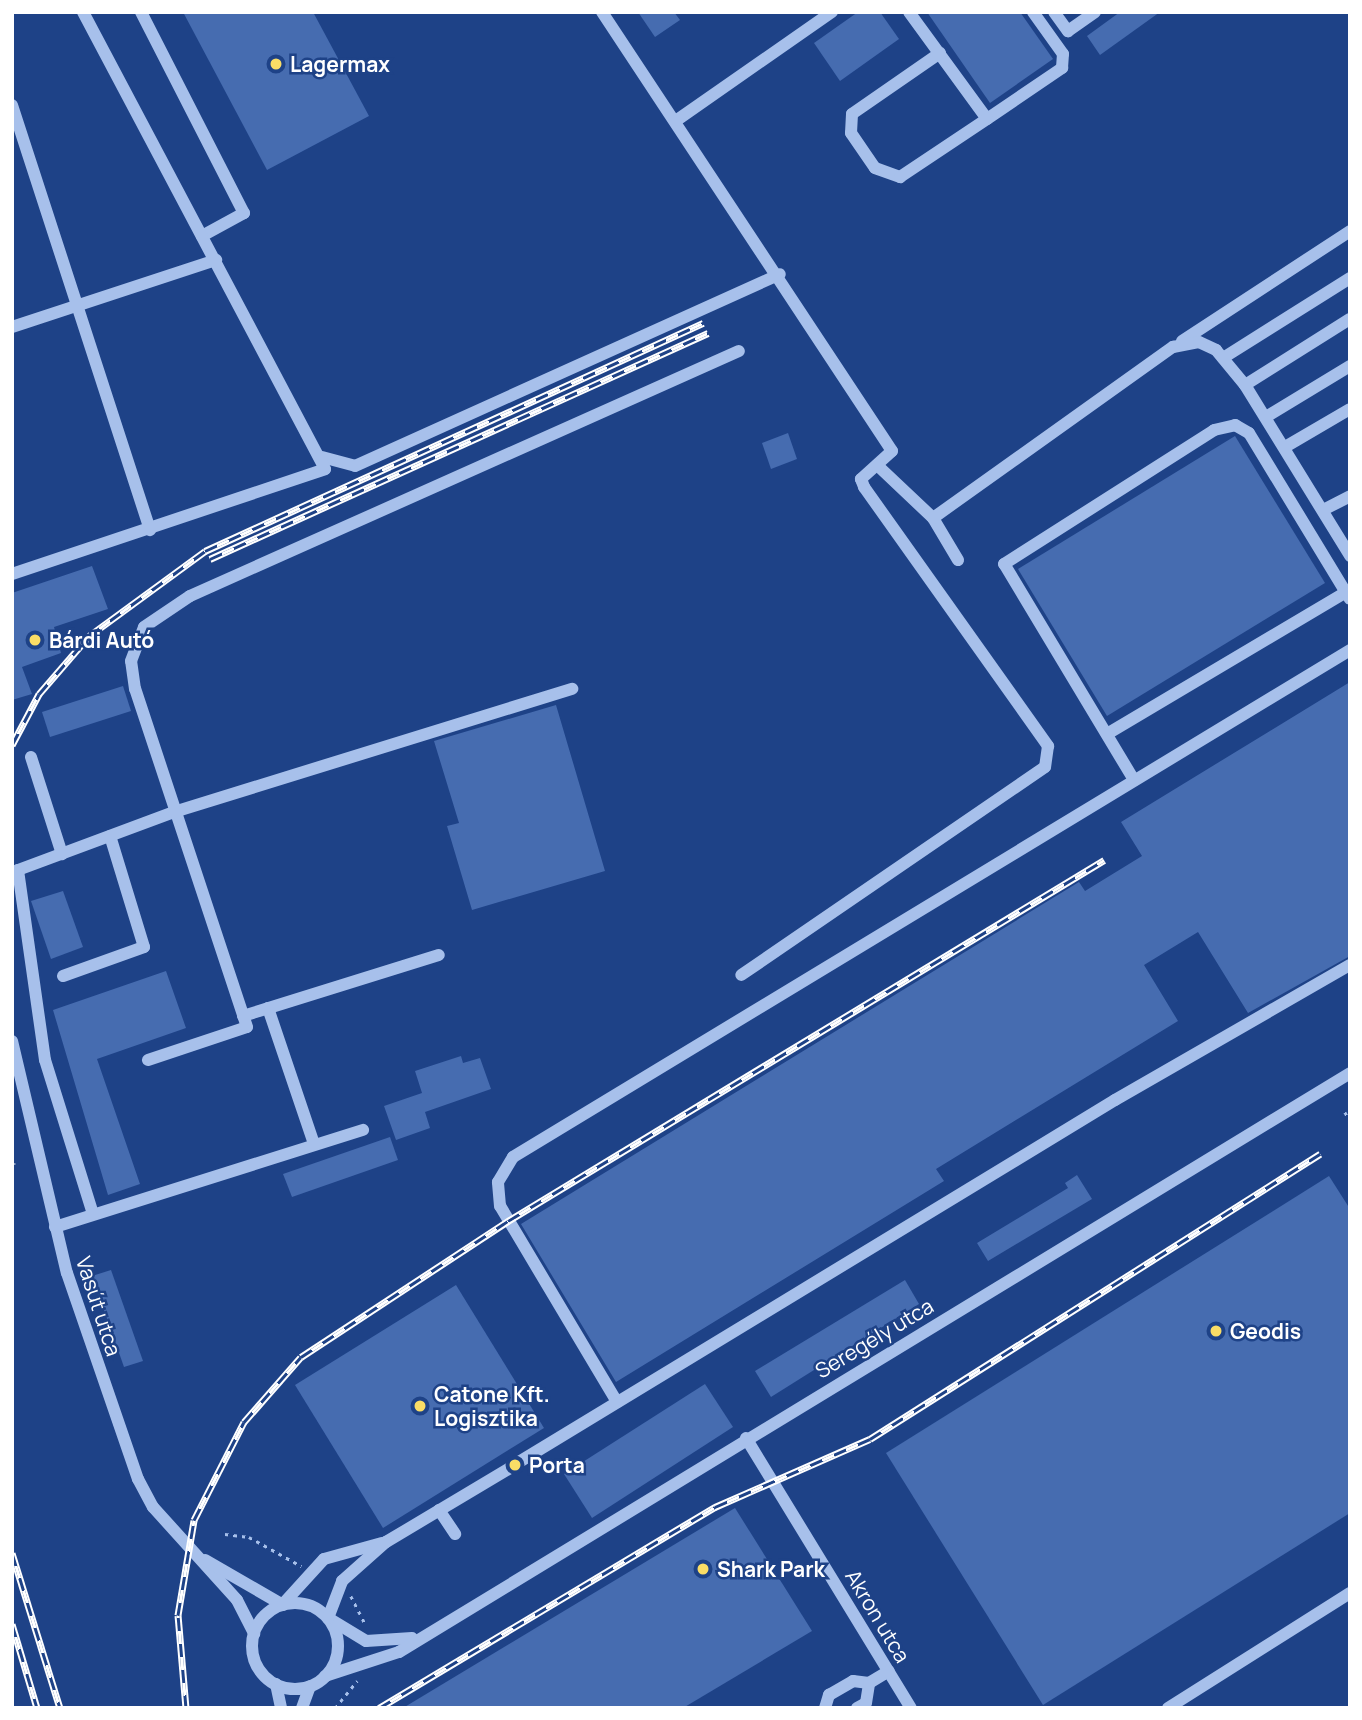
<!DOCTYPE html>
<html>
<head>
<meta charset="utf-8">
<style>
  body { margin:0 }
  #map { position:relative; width:1362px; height:1720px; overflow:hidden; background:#1e4287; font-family:Manrope,sans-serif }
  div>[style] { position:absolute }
  .building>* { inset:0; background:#466cb0 }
  .path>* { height:2.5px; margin-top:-1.25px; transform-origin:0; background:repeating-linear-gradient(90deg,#a7c0eb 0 3.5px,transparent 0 8.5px) }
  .minor>* { height:12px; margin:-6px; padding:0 6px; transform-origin:6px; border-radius:6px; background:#a7c0eb }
  .minor>.ring { margin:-6px; padding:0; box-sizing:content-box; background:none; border:12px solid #a7c0eb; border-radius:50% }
  .rail>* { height:7px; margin-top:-3.5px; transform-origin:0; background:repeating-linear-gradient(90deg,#1e4287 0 13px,#fff 0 26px); box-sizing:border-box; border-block:2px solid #fff }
  .dots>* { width:19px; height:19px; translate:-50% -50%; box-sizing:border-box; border:4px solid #1e4287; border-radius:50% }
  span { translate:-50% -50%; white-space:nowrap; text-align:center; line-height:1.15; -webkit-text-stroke:5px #1e4287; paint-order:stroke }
  .poi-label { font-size:21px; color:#fff; font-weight:700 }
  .left { translate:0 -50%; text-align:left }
  .street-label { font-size:21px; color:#fff }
  .frame { position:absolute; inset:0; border:14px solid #fff; pointer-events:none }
</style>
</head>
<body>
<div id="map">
  <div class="building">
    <div style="clip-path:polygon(183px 12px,313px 12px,369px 116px,267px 170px)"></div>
    <div style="clip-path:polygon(638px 12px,674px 12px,680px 20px,655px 37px)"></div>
    <div style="clip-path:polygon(858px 12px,880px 12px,899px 39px,840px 81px,814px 43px)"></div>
    <div style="clip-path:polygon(927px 12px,1020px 12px,1053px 59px,990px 103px)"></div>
    <div style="clip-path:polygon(1120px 12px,1160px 12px,1100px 55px,1087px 36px)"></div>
    <div style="clip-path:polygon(788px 433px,797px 459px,771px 469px,762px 443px)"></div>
    <div style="clip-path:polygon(1235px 436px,1325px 583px,1107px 716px,1018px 569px)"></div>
    <div style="clip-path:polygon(92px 566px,108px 609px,54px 627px,61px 653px,22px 667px,32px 694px,12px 700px,12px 593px)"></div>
    <div style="clip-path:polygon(1350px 682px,1350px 956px,1248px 1013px,1198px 932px,1144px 965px,1178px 1021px,936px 1169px,944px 1181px,616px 1382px,521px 1224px,1079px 882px,1085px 891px,1142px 856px,1121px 822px)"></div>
    <div style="clip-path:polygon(123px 686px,131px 711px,50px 737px,42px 712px)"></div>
    <div style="clip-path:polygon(556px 705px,605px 871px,472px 910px,447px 826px,459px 823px,434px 741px)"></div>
    <div style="clip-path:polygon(63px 891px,83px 947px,51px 959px,31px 901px)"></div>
    <div style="clip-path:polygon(166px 971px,186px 1028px,97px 1059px,140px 1184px,108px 1195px,53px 1010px)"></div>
    <div style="clip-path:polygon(461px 1056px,463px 1063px,480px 1058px,491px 1089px,425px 1112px,430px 1128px,396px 1140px,384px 1106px,422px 1093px,415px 1071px)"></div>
    <div style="clip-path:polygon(390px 1137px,398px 1160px,292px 1197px,283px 1174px)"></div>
    <div style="clip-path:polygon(1077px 1175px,1092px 1199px,988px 1261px,977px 1243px,1068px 1188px,1065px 1183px)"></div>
    <div style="clip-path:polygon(1329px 1176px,1350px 1209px,1350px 1513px,1043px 1705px,886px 1453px)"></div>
    <div style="clip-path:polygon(111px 1270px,143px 1361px,124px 1367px,92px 1276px)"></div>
    <div style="clip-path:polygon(905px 1280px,919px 1304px,771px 1397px,755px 1371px)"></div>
    <div style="clip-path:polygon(456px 1285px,544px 1428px,383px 1528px,295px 1385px)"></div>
    <div style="clip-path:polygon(705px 1384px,733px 1427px,592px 1518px,564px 1474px)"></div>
    <div style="clip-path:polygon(735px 1508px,812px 1631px,683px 1708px,403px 1708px)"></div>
  </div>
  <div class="path">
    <div style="left:1345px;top:1112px;width:10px;rotate:61deg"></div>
    <div style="left:225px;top:1534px;width:24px;rotate:7deg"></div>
    <div style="left:249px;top:1537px;width:60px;rotate:29.1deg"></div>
    <div style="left:351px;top:1596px;width:31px;rotate:63deg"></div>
    <div style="left:335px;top:1708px;width:35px;rotate:-51deg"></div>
  </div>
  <div class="minor">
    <div style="left:141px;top:12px;width:226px;rotate:62.9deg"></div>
    <div style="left:244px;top:213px;width:48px;rotate:151.3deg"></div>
    <div style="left:602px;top:12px;width:526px;rotate:56.55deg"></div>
    <div style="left:892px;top:451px;width:42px;rotate:137.9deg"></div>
    <div style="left:861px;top:479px;width:9px;rotate:69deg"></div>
    <div style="left:864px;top:487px;width:318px;rotate:54.6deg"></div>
    <div style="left:1048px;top:746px;width:21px;rotate:98deg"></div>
    <div style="left:1045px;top:767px;width:368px;rotate:145.6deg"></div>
    <div style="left:909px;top:12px;width:132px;rotate:53.9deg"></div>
    <div style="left:987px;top:119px;width:91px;rotate:-34.2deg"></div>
    <div style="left:1062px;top:68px;width:14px;rotate:-86deg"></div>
    <div style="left:1063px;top:54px;width:52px;rotate:-125.5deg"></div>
    <div style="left:1054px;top:12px;width:24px;rotate:54deg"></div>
    <div style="left:1068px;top:31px;width:33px;rotate:-35deg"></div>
    <div style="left:940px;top:53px;width:107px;rotate:145.3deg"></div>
    <div style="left:852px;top:114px;width:19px;rotate:93deg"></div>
    <div style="left:851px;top:133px;width:42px;rotate:55.6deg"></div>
    <div style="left:875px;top:168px;width:27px;rotate:20deg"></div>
    <div style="left:900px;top:177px;width:105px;rotate:-33.7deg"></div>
    <div style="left:12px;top:105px;width:447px;rotate:72deg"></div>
    <div style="left:677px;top:120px;width:189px;rotate:-34.9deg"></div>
    <div style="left:12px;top:327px;width:215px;rotate:-18.2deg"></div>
    <div style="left:1182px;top:341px;width:201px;rotate:-33.2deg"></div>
    <div style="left:1223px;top:358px;width:150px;rotate:-32.2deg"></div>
    <div style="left:1245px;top:385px;width:124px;rotate:-32.2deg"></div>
    <div style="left:1266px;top:417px;width:98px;rotate:-31.3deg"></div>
    <div style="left:1285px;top:447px;width:75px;rotate:-30.3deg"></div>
    <div style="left:322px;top:457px;width:34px;rotate:15deg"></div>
    <div style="left:355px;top:466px;width:466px;rotate:-24.3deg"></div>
    <div style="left:877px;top:465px;width:77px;rotate:43.4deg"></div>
    <div style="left:933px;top:518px;width:49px;rotate:59.2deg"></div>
    <div style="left:1323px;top:510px;width:30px;rotate:-27deg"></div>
    <div style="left:933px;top:518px;width:295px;rotate:-35.5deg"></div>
    <div style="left:1173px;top:347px;width:26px;rotate:-11deg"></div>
    <div style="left:1199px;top:342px;width:19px;rotate:25deg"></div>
    <div style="left:1216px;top:350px;width:45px;rotate:50.4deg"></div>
    <div style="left:1245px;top:385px;width:201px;rotate:58.4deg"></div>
    <div style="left:12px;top:574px;width:330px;rotate:-18.5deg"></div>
    <div style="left:325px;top:469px;width:517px;rotate:-117.9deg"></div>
    <div style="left:1107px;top:734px;width:278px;rotate:-30.7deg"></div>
    <div style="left:31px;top:757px;width:102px;rotate:72.3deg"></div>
    <div style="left:1134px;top:780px;width:252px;rotate:-121deg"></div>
    <div style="left:1004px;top:564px;width:249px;rotate:-32.5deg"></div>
    <div style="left:1214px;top:430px;width:22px;rotate:-13deg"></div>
    <div style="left:1235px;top:425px;width:16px;rotate:30deg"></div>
    <div style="left:1249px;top:433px;width:194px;rotate:58.7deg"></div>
    <div style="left:63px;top:976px;width:86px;rotate:-19.7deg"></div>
    <div style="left:144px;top:947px;width:116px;rotate:-107deg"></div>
    <div style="left:268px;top:1008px;width:144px;rotate:71.3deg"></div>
    <div style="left:243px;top:1016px;width:205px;rotate:-17.3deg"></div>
    <div style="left:12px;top:1041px;width:238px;rotate:76.7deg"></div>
    <div style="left:67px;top:1273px;width:218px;rotate:71deg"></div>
    <div style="left:138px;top:1479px;width:32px;rotate:62deg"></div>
    <div style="left:153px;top:1507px;width:125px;rotate:47.9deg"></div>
    <div style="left:237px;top:1600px;width:38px;rotate:63deg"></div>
    <div style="left:148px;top:1060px;width:104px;rotate:-18.4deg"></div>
    <div style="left:247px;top:1027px;width:356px;rotate:-108.3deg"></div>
    <div style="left:135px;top:689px;width:28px;rotate:-98deg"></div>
    <div style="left:131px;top:661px;width:36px;rotate:-69deg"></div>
    <div style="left:144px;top:627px;width:55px;rotate:-34deg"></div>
    <div style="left:190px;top:596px;width:601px;rotate:-24.05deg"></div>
    <div style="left:93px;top:1214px;width:161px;rotate:-107.3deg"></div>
    <div style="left:45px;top:1060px;width:192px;rotate:-98.1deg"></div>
    <div style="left:18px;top:870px;width:166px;rotate:-20.4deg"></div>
    <div style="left:174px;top:812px;width:417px;rotate:-17.2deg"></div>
    <div style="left:55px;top:1227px;width:323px;rotate:-17.5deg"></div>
    <div style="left:617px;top:1402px;width:228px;rotate:-120.8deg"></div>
    <div style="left:500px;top:1206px;width:24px;rotate:-95deg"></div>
    <div style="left:498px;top:1182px;width:29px;rotate:-59deg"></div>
    <div style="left:513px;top:1157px;width:979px;rotate:-31.2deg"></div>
    <div style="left:746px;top:1438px;width:316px;rotate:58.6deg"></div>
    <div style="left:519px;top:1462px;width:697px;rotate:-31.27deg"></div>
    <div style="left:1115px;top:1100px;width:271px;rotate:-29.9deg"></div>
    <div style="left:439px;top:1510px;width:29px;rotate:56deg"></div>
    <div style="left:205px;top:1560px;width:90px;rotate:30deg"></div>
    <div class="ring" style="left:252px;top:1603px;width:74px;height:74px"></div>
    <div style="left:283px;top:1604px;width:61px;rotate:-47.7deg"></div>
    <div style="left:324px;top:1559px;width:60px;rotate:-15.4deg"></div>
    <div style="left:412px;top:1638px;width:46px;rotate:176.3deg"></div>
    <div style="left:366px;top:1641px;width:44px;rotate:-148.8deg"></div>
    <div style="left:328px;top:1618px;width:40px;rotate:-69deg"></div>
    <div style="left:342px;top:1581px;width:59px;rotate:-41.6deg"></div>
    <div style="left:386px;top:1542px;width:144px;rotate:-30.8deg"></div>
    <div style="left:325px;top:1676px;width:78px;rotate:-18deg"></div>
    <div style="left:399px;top:1652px;width:1113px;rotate:-31.33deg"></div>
    <div style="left:276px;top:1684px;width:25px;rotate:78deg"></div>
    <div style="left:302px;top:1708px;width:23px;rotate:-70deg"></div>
    <div style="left:825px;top:1708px;width:14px;rotate:-73deg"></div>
    <div style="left:829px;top:1695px;width:28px;rotate:-30deg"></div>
    <div style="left:853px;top:1681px;width:16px;rotate:7deg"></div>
    <div style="left:857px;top:1708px;width:10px;rotate:-29deg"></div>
    <div style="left:866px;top:1703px;width:20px;rotate:-81deg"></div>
    <div style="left:869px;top:1683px;width:23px;rotate:-31deg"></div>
    <div style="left:1168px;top:1708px;width:215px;rotate:-32.3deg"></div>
  </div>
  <div class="rail">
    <div style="left:210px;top:559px;width:547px;rotate:-24.41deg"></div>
    <div style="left:12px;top:745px;width:58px;rotate:-62.1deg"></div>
    <div style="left:39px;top:694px;width:77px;rotate:-49.2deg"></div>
    <div style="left:89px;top:636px;width:144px;rotate:-36.2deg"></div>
    <div style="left:205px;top:551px;width:548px;rotate:-24.6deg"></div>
    <div style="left:12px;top:1163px;width:1px;rotate:90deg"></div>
    <div style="left:12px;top:1553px;width:162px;rotate:72.8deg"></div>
    <div style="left:12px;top:1624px;width:88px;rotate:73.4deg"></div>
    <div style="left:186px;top:1708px;width:93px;rotate:-94.9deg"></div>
    <div style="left:178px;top:1615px;width:96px;rotate:-80.4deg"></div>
    <div style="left:194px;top:1520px;width:110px;rotate:-63deg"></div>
    <div style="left:244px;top:1422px;width:86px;rotate:-48.8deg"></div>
    <div style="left:301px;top:1357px;width:248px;rotate:-33.3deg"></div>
    <div style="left:508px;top:1221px;width:697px;rotate:-31.2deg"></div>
    <div style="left:379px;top:1708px;width:392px;rotate:-30.9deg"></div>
    <div style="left:715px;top:1507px;width:169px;rotate:-23.7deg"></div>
    <div style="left:870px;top:1439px;width:533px;rotate:-32.35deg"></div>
  </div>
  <div class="dots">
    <div style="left:276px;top:64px;background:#fadd66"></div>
    <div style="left:35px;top:640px;background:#fadd66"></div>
    <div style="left:1216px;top:1331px;background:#fadd66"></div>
    <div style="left:420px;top:1406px;background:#fadd66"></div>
    <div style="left:515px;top:1465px;background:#fadd66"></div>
    <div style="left:703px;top:1569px;background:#fadd66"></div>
  </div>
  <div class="poi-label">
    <span class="left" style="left:290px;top:64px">Lagermax</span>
    <span class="left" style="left:49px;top:640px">Bárdi Autó</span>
    <span class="left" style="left:1230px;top:1331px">Geodis</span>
    <span class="left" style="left:434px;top:1406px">Catone Kft.<br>Logisztika</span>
    <span class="left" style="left:529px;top:1465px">Porta</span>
    <span class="left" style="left:717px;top:1569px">Shark Park</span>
  </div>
  <div class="street-label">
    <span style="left:99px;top:1306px;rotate:72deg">Vasút utca</span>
    <span style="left:874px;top:1338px;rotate:-31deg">Seregély utca</span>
    <span style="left:878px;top:1616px;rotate:59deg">Akron utca</span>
  </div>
  <div class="frame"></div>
</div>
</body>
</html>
